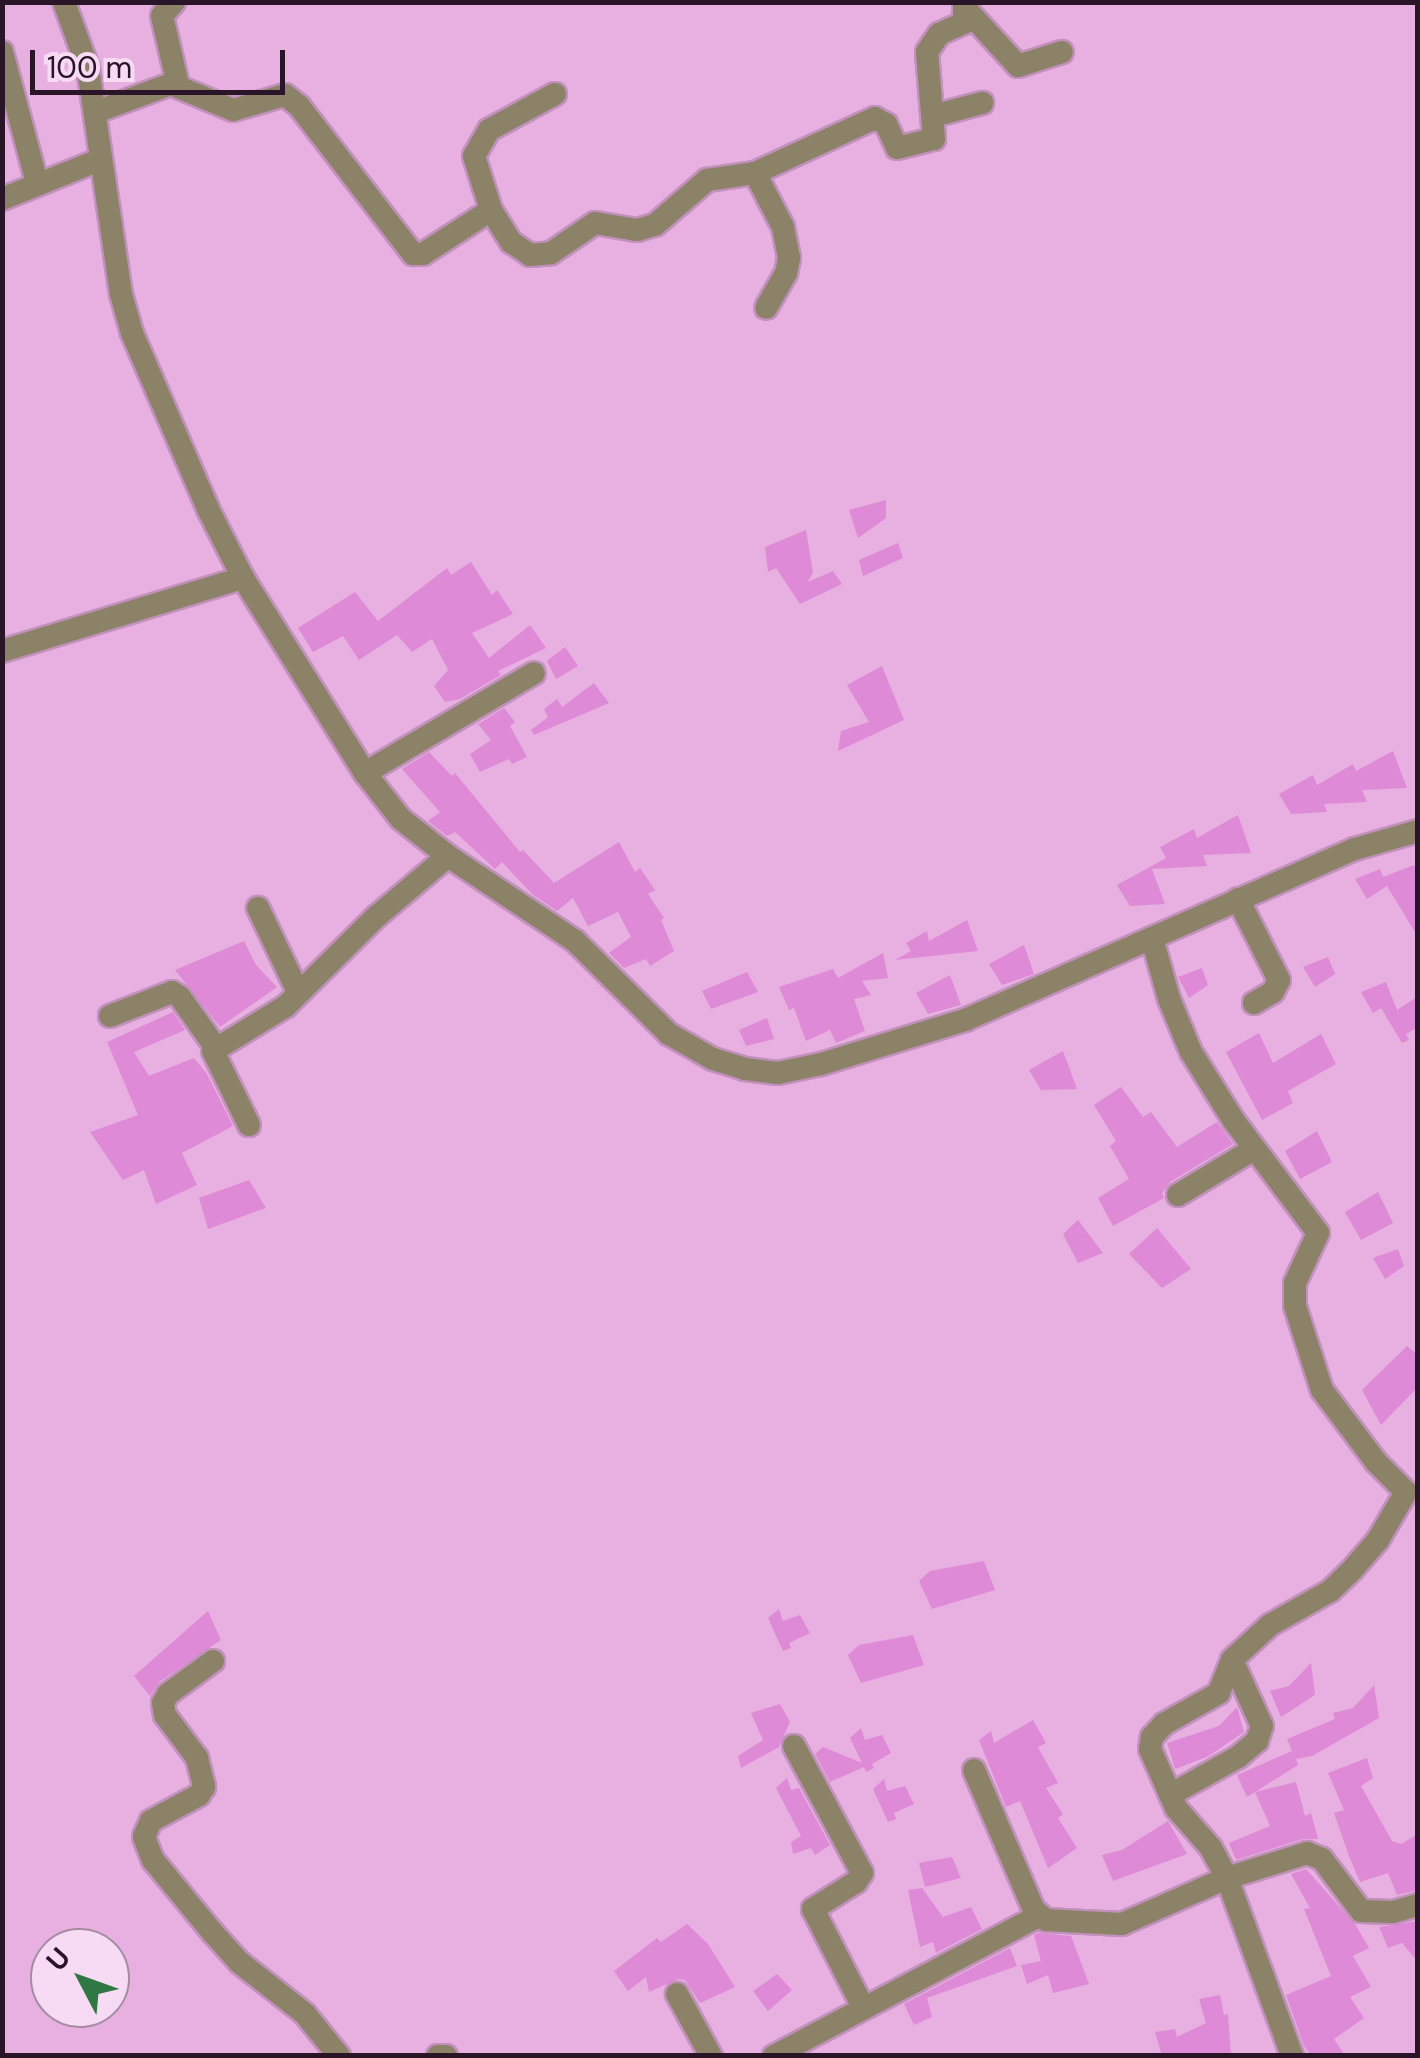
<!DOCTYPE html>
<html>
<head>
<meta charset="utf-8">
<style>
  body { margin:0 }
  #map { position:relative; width:1420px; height:2058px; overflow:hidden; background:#e7b0e0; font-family:"DM Sans",sans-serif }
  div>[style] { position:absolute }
  .building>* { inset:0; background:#de8ad6 }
  .roads { filter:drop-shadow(2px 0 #c191bb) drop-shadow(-2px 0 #c191bb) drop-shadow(0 2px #c191bb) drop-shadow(0 -2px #c191bb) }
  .minor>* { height:22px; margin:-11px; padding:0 11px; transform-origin:11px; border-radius:11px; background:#8c8268 }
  span { translate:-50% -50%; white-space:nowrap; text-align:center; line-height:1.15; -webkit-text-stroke:8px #f7dbf4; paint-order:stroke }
  .frame { position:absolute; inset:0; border:5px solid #291527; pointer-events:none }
  .north { position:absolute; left:30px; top:1928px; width:100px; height:100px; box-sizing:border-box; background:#f7dbf4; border:2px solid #a58ca2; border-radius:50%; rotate:311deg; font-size:28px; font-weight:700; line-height:40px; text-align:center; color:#291527 }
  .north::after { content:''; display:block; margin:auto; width:35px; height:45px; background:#2f7743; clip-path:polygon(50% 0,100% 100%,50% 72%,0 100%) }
  .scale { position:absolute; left:30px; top:50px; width:255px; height:45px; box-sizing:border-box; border:5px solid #291527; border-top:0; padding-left:12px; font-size:30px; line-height:35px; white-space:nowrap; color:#291527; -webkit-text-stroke:8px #f7dbf4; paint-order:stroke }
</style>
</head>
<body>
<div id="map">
  <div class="building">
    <div style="clip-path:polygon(886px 500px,886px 518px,858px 538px,849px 510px)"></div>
    <div style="clip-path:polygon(806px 530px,813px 572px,808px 582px,833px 571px,842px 584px,800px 604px,776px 568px,768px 572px,765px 547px)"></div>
    <div style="clip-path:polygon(898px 543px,903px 558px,863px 576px,859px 560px)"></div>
    <div style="clip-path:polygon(471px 562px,492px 595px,497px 590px,513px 614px,472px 633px,489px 658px,530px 625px,546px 648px,498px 671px,501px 675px,460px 699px,445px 702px,434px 686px,448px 670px,432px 639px,412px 652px,397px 635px,359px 660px,343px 636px,313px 652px,298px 628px,355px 592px,378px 621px,447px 568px,451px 575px)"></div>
    <div style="clip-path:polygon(565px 647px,578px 666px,556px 679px,547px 661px)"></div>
    <div style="clip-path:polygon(882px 666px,904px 720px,838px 751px,841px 731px,869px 722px,847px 685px)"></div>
    <div style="clip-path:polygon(594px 683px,609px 703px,534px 735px,531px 730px,548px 717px,544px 709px,557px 699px,562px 707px)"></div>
    <div style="clip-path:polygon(504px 708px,515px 722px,510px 726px,527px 757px,512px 764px,509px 759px,480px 772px,470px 754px,491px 740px,478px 724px)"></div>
    <div style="clip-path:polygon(1393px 751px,1407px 788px,1362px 790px,1367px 802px,1324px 804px,1327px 812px,1291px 814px,1279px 794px,1313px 775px,1317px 785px,1353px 764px,1356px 771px)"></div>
    <div style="clip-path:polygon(429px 752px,452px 776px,455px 773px,520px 852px,523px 850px,554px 883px,619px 842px,635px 872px,640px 868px,655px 890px,648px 894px,664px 918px,661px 920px,674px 951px,650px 966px,646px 959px,624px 968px,609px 953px,631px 937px,618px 912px,588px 926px,573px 898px,557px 911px,532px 894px,502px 862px,495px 869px,455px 832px,447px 836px,428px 821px,440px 812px,402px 769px)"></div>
    <div style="clip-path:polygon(1238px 815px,1251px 853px,1203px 855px,1207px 866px,1152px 869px,1165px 904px,1130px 906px,1117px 885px,1166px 858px,1160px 847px,1194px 829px,1197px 838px)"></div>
    <div style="clip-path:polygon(1414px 865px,1418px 873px,1418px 937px,1387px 886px,1367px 899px,1355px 879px,1380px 869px,1383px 877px)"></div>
    <div style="clip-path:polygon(967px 920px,978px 951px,895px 960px,911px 951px,906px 943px,927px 931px,929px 941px)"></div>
    <div style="clip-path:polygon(244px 941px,256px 965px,277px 987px,220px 1027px,175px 970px)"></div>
    <div style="clip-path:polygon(1024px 945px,1034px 974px,1002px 985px,989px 964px)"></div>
    <div style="clip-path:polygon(883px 953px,888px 978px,862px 981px,871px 995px,854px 999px,865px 1031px,836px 1043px,830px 1030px,806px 1041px,794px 1008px,789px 1010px,779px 987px,833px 969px,838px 978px)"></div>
    <div style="clip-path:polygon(1328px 957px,1335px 974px,1315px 987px,1303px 967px)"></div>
    <div style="clip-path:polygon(1202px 968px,1208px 985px,1189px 998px,1178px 977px)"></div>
    <div style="clip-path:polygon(747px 972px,758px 992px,711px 1009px,702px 991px)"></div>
    <div style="clip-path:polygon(950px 975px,961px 1005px,928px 1014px,916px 993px)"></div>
    <div style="clip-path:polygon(1386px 982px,1397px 1010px,1418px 996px,1418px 1027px,1406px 1034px,1409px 1040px,1402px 1043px,1381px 1008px,1373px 1013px,1361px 992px)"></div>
    <div style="clip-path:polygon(173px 1012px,185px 1030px,134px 1052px,149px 1076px,194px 1058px,207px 1074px,233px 1126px,182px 1153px,197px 1185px,156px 1204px,144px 1170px,123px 1180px,90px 1132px,138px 1115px,107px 1042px)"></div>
    <div style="clip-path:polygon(767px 1018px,774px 1039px,746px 1046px,739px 1030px)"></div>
    <div style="clip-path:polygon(1259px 1033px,1273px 1063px,1321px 1034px,1336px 1064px,1288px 1091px,1293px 1103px,1262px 1120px,1226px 1052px)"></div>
    <div style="clip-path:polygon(1063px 1051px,1077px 1089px,1041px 1090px,1029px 1070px)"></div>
    <div style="clip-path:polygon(1121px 1087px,1143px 1117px,1151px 1112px,1177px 1147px,1217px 1122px,1233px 1144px,1170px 1182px,1162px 1193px,1164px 1198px,1113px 1226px,1098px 1198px,1129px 1179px,1110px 1146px,1116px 1141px,1094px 1105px)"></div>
    <div style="clip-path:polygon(1317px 1131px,1332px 1162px,1300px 1179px,1285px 1151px)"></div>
    <div style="clip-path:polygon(249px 1180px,266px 1208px,208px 1229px,199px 1198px)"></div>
    <div style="clip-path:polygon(1378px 1192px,1393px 1223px,1361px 1240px,1345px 1212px)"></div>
    <div style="clip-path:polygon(1078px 1220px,1103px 1253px,1078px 1263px,1063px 1234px)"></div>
    <div style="clip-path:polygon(1157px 1228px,1191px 1269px,1162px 1288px,1129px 1254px)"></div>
    <div style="clip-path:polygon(1398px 1249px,1404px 1266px,1385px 1279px,1373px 1258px)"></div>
    <div style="clip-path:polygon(1407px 1346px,1418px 1355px,1418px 1387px,1381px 1425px,1362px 1390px)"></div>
    <div style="clip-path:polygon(984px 1561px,995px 1590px,932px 1609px,919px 1581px,930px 1571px)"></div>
    <div style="clip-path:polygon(779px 1609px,783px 1621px,800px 1615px,810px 1633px,789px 1643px,791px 1648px,783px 1651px,768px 1618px)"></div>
    <div style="clip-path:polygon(208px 1611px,221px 1640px,159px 1682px,150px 1696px,134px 1676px)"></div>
    <div style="clip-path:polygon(913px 1635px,924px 1665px,861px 1683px,848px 1655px,859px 1645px)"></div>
    <div style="clip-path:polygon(1311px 1663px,1315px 1695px,1281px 1717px,1270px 1691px,1289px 1686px)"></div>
    <div style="clip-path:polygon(1374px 1685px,1379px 1718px,1312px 1756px,1296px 1759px,1298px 1765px,1247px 1797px,1237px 1775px,1292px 1751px,1287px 1739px,1335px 1719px,1333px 1713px,1353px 1708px)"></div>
    <div style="clip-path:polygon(780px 1704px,790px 1722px,779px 1747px,741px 1768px,738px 1756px,763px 1740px,751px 1713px)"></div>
    <div style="clip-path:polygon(1237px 1707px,1244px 1732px,1209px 1756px,1175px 1769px,1167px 1743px,1219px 1726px)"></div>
    <div style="clip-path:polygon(1033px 1720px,1046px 1743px,1038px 1747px,1058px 1783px,1046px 1788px,1063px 1814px,1058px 1818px,1077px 1848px,1048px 1868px,1020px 1801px,1006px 1807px,979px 1740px,991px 1731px,994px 1743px)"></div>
    <div style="clip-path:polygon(861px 1728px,865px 1740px,882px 1735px,891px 1753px,872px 1764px,874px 1768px,866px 1772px,864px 1767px,830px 1782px,815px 1754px,823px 1747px,862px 1763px,850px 1738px)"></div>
    <div style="clip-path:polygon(1367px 1758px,1373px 1778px,1361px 1786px,1392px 1841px,1401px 1844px,1418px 1834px,1418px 1890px,1397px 1895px,1388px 1873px,1360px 1882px,1349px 1856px,1334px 1813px,1344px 1810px,1328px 1773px)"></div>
    <div style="clip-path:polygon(787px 1778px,791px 1790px,799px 1788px,830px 1845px,815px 1855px,811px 1848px,793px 1854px,791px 1842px,801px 1836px,776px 1788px)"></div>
    <div style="clip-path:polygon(884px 1779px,887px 1791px,905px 1786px,914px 1804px,894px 1813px,896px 1819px,888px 1822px,873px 1789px)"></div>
    <div style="clip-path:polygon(1296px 1782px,1305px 1816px,1311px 1813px,1318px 1839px,1303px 1839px,1236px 1860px,1229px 1843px,1270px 1826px,1255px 1792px)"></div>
    <div style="clip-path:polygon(1168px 1821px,1187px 1854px,1113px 1881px,1102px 1855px,1122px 1850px)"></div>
    <div style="clip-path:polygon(952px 1857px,961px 1878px,925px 1887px,919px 1863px)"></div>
    <div style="clip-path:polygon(1306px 1869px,1355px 1924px,1369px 1948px,1353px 1956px,1371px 1987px,1350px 1997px,1364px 2018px,1334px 2039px,1345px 2056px,1312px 2056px,1304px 2046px,1286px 1995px,1331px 1976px,1304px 1909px,1310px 1908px,1291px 1874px)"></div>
    <div style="clip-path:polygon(922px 1888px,943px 1917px,971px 1907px,982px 1929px,936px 1953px,933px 1942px,920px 1947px,908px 1890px)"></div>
    <div style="clip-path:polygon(1418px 1921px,1418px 1962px,1402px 1943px,1388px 1948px,1379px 1927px)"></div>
    <div style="clip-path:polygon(687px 1924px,708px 1944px,735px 1987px,700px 2003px,685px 1980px,678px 1979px,649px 1992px,646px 1977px,628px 1991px,614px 1971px,657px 1938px,661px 1942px)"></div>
    <div style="clip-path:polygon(1039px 1933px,1071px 1936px,1089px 1984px,1053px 1993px,1048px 1975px,1027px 1984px,1021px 1965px,1041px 1961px,1034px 1935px)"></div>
    <div style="clip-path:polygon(1010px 1948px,1017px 1966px,927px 1998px,932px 2017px,914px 2025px,904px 2004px)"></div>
    <div style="clip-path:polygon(777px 1974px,792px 1990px,768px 2011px,753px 1991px)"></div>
    <div style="clip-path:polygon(1220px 1995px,1224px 2015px,1228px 2014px,1231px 2056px,1162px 2056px,1155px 2032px,1175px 2029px,1177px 2037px,1206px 2023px,1199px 1999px)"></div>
  </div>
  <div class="roads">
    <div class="minor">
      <div style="left:64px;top:2px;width:70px;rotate:70deg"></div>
      <div style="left:88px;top:68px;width:228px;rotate:81.7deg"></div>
      <div style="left:121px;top:294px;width:41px;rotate:74.2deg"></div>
      <div style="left:132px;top:333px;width:192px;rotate:66.6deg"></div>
      <div style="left:208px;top:509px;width:77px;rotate:63.1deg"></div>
      <div style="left:243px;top:578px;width:230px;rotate:58deg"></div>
      <div style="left:365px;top:773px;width:58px;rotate:52deg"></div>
      <div style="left:401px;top:819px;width:60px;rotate:38.2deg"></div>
      <div style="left:448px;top:856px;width:153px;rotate:33.8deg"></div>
      <div style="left:575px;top:941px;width:132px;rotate:44.7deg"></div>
      <div style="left:669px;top:1034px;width:51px;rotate:29.6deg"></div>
      <div style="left:713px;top:1059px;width:34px;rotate:17deg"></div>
      <div style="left:745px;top:1069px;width:33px;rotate:7deg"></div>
      <div style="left:778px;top:1073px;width:44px;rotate:-11.8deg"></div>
      <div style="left:821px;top:1064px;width:151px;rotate:-17deg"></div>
      <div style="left:965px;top:1020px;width:426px;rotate:-23.7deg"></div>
      <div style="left:1355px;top:849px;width:66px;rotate:-15.9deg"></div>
      <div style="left:174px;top:2px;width:18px;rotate:131deg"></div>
      <div style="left:162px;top:16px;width:71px;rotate:76.9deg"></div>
      <div style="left:964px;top:7px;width:80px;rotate:47.5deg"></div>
      <div style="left:1018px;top:66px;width:46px;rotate:-17.7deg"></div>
      <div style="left:2px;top:52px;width:136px;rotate:75deg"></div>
      <div style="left:555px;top:94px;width:75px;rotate:151.4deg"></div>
      <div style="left:489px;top:130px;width:30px;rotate:120deg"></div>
      <div style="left:474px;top:156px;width:57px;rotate:72.5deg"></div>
      <div style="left:491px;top:210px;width:38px;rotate:58deg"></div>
      <div style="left:511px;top:242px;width:23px;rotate:34deg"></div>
      <div style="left:530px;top:255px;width:21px;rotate:-5deg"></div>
      <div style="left:551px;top:253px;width:53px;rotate:-34.3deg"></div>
      <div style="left:595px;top:223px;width:43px;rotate:9.5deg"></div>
      <div style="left:637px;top:230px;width:19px;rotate:-16deg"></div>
      <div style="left:655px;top:225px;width:69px;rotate:-40.9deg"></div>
      <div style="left:707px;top:180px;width:49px;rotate:-8.3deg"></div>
      <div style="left:755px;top:173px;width:132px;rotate:-24.6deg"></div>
      <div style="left:875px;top:118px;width:13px;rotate:29deg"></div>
      <div style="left:886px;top:124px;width:26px;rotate:65deg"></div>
      <div style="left:897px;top:148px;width:38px;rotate:-14deg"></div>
      <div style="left:934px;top:139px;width:87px;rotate:-94.6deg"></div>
      <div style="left:927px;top:52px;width:22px;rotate:-56deg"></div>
      <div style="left:939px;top:34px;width:27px;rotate:-24deg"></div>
      <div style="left:964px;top:23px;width:21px;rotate:-90deg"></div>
      <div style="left:96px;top:112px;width:80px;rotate:-20.5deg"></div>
      <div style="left:171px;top:84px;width:67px;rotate:22.8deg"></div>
      <div style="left:233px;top:110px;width:54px;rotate:-16.1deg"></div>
      <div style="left:285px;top:95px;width:18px;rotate:38deg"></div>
      <div style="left:299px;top:106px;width:187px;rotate:52.4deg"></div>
      <div style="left:413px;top:254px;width:10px"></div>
      <div style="left:423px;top:254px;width:81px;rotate:-32.9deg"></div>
      <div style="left:933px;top:116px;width:51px;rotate:-14.9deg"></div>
      <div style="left:755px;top:173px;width:61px;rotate:62.6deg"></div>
      <div style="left:783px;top:227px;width:32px;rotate:79deg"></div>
      <div style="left:789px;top:258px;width:15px;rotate:101deg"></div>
      <div style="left:786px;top:273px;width:40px;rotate:119.7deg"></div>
      <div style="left:2px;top:199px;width:105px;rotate:-21.9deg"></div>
      <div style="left:2px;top:651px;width:252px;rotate:-16.9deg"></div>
      <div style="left:365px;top:773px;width:196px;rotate:-30.6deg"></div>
      <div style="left:1238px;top:899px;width:91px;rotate:63.2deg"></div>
      <div style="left:1279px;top:980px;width:13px;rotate:117deg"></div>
      <div style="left:1273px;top:992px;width:22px;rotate:150deg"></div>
      <div style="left:258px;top:908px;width:93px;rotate:64.5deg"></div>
      <div style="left:1152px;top:938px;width:63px;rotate:74.4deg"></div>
      <div style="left:1169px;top:999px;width:57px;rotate:67.5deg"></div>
      <div style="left:1191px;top:1052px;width:81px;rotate:58.1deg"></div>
      <div style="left:1234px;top:1121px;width:140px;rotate:53.1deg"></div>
      <div style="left:1318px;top:1233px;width:55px;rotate:114.7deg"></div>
      <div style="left:1295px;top:1283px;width:23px;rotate:90deg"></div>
      <div style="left:1295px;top:1306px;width:88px;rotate:72.2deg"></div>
      <div style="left:1322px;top:1390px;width:90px;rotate:53.1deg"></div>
      <div style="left:1376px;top:1462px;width:42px;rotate:45deg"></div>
      <div style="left:1406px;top:1492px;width:56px;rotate:120.3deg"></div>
      <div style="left:1378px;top:1540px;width:40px;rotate:131deg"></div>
      <div style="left:1352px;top:1570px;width:30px;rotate:136deg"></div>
      <div style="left:1330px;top:1591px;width:69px;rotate:150.5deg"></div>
      <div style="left:1270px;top:1625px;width:52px;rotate:137.4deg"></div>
      <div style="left:1232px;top:1660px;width:35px;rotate:112deg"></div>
      <div style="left:1219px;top:1693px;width:63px;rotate:150.6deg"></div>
      <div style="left:1164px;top:1724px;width:18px;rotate:133deg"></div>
      <div style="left:1152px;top:1737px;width:12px;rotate:99deg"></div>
      <div style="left:1150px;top:1749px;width:64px;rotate:66.2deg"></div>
      <div style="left:1176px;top:1808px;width:53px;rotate:48.8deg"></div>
      <div style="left:1211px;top:1848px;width:34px;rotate:62deg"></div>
      <div style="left:1227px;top:1878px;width:189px;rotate:69.9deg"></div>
      <div style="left:110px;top:1016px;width:66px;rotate:-21.2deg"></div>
      <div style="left:172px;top:992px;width:9px;rotate:32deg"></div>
      <div style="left:180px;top:997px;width:62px;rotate:54.8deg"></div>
      <div style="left:249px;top:1125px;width:82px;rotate:-115.9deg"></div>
      <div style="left:213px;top:1051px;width:86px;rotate:-31.7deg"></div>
      <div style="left:286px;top:1006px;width:127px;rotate:-44.7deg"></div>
      <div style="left:376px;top:917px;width:94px;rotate:-40.3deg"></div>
      <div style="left:1178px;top:1195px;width:89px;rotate:-31.2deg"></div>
      <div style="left:213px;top:1661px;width:56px;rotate:143.7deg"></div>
      <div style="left:168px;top:1694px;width:10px;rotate:119deg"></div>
      <div style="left:163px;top:1703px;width:12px;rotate:81deg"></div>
      <div style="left:165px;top:1715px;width:54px;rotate:53.3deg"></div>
      <div style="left:197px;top:1758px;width:30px;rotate:76deg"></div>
      <div style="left:204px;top:1787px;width:9px;rotate:122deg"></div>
      <div style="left:199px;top:1795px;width:55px;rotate:151.6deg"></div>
      <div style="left:151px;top:1821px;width:17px;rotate:114deg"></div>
      <div style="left:144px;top:1837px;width:25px;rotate:69deg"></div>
      <div style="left:153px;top:1860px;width:94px;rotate:50.6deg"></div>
      <div style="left:213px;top:1933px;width:39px;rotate:48deg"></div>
      <div style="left:239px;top:1962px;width:84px;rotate:38.2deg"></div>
      <div style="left:305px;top:2014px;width:54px;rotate:51deg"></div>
      <div style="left:794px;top:1746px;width:144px;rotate:61.8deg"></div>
      <div style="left:862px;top:1873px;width:11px;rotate:124deg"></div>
      <div style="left:856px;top:1882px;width:51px;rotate:147.9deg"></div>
      <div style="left:813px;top:1909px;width:110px;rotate:63deg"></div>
      <div style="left:974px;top:1770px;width:152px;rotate:66.8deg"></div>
      <div style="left:1034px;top:1910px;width:16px;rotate:40deg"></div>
      <div style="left:1046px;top:1920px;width:76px;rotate:3deg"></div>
      <div style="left:1122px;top:1924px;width:115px;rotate:-23.7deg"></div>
      <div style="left:1227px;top:1878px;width:84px;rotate:-17.4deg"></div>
      <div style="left:1307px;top:1853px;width:16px;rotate:22deg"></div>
      <div style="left:1322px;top:1859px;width:65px;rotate:53.1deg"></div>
      <div style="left:1361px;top:1911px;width:32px;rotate:2deg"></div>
      <div style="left:1393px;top:1912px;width:26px;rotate:-16deg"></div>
      <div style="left:1170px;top:1795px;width:78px;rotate:-29.2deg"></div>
      <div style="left:1238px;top:1757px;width:25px;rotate:-40deg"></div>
      <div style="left:1257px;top:1741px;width:16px;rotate:-72deg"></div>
      <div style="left:1262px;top:1726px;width:72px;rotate:-114.4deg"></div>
      <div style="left:677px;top:1994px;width:71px;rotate:61.3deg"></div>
      <div style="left:438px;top:2056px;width:8px"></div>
      <div style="left:774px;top:2056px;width:299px;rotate:-27.9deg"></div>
    </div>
  </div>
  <div class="frame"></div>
  <div class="north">U</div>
  <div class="scale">100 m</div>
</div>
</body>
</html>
